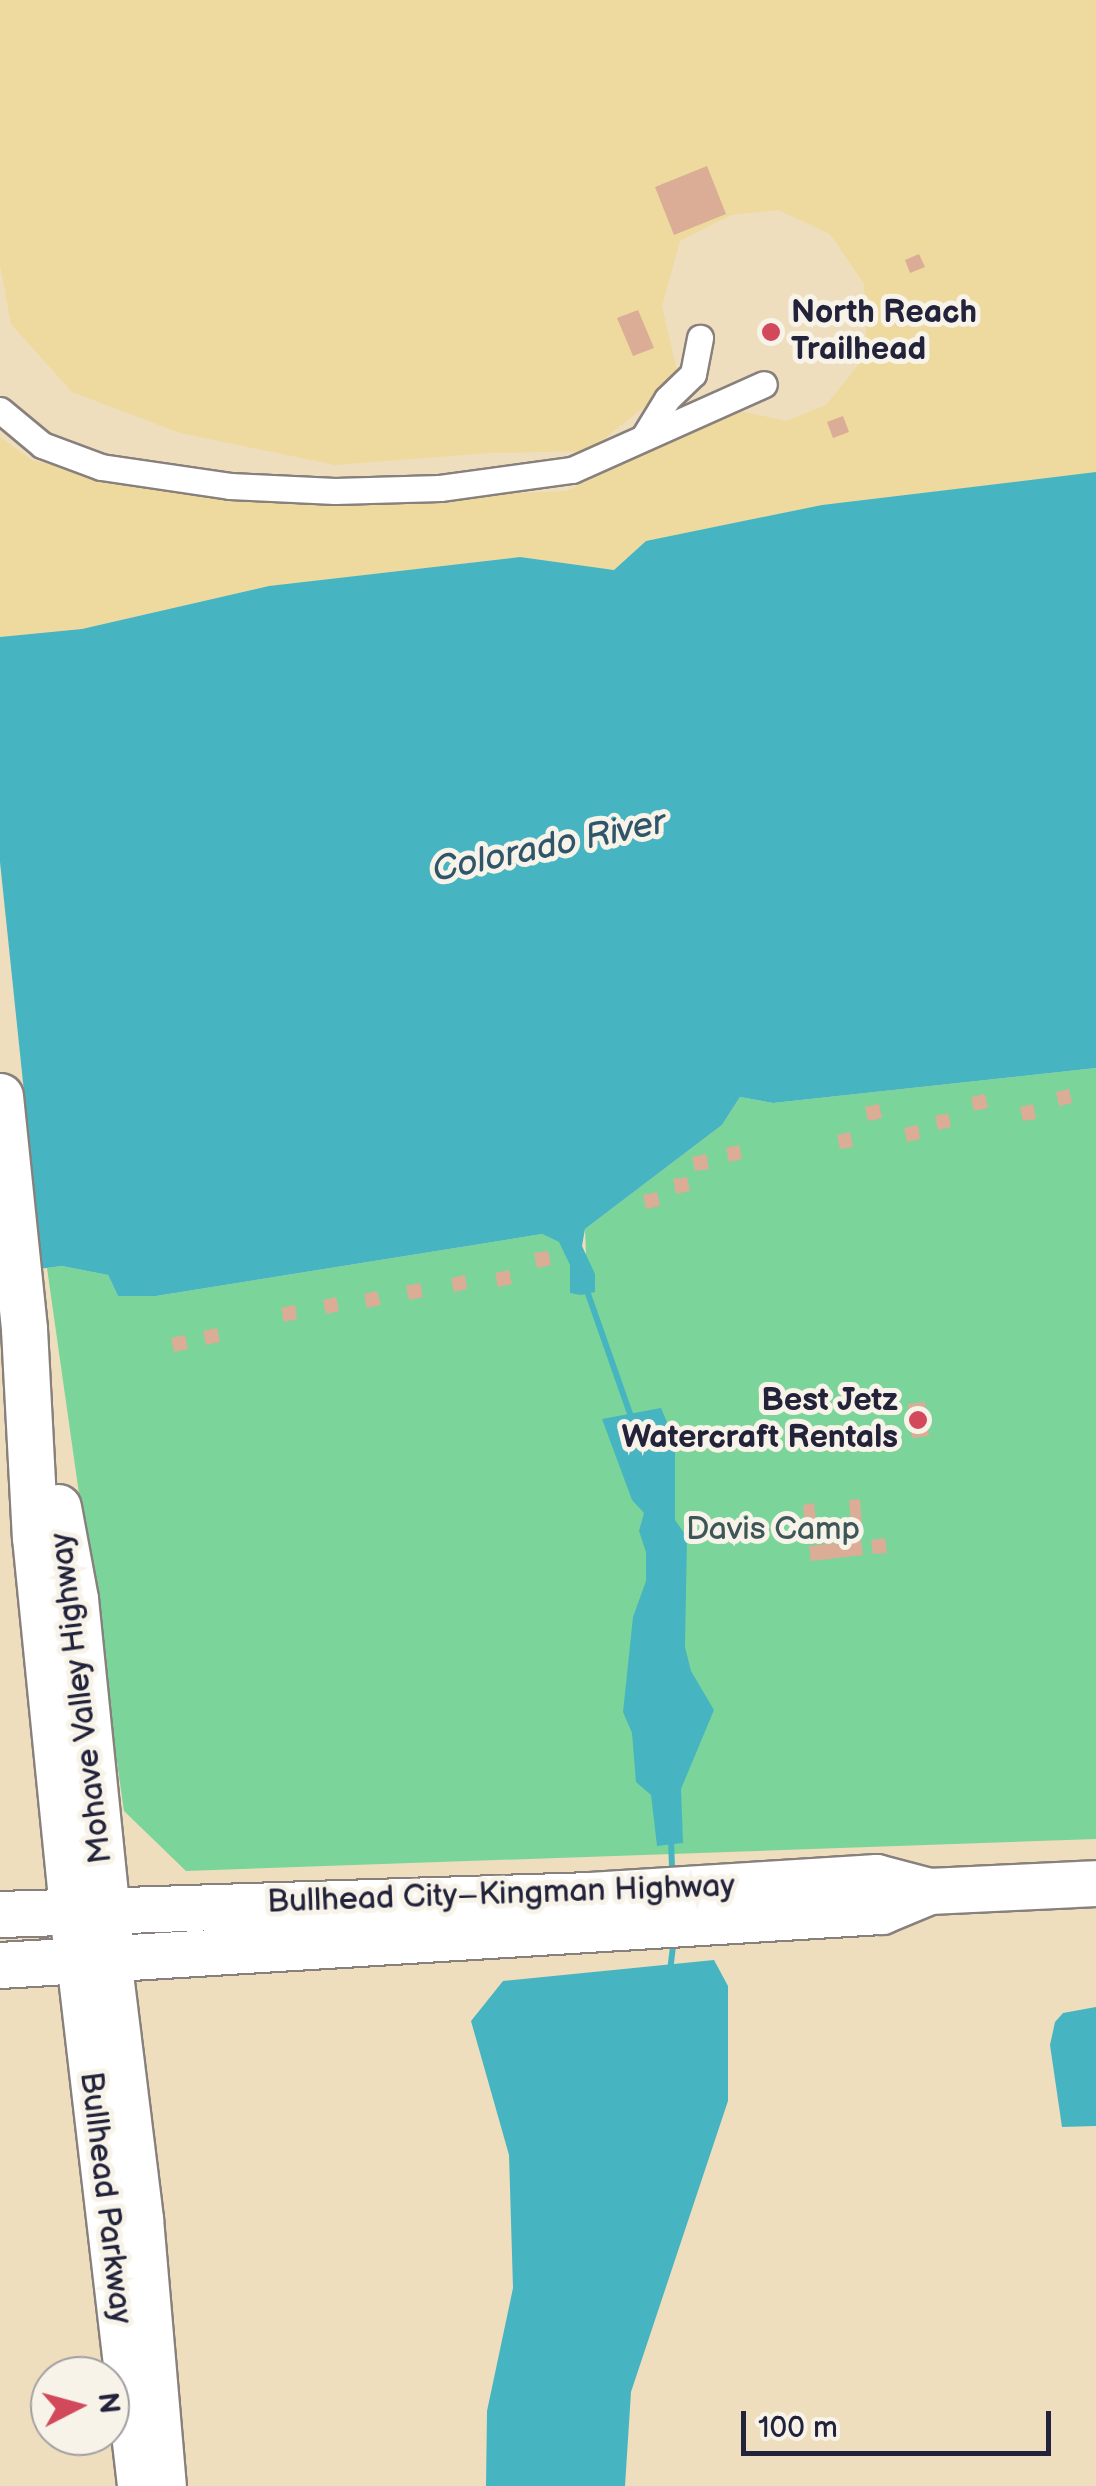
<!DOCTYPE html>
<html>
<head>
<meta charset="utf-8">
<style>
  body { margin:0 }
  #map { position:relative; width:1096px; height:2486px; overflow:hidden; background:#eedebd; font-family:"Balsamiq Sans",sans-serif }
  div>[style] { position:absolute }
  .green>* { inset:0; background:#7bd49a }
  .sand>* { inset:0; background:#eeda9e }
  .water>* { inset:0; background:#47b5c1 }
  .pier>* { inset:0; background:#eedebd }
  .stream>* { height:6px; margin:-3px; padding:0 3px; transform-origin:3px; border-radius:3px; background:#47b5c1 }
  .building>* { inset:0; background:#dbad97 }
  .roads { filter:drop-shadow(2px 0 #88807c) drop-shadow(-2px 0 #88807c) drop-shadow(0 2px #88807c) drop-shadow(0 -2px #88807c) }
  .street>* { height:25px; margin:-12.5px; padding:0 12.5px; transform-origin:12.5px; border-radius:12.5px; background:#fff }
  .primary>* { height:38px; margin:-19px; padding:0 19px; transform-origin:19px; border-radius:19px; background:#fff }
  .highway>* { height:45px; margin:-22.5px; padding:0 22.5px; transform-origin:22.5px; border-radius:22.5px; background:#fff }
  .dots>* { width:28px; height:28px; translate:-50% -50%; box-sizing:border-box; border:5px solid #f7f3e8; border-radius:50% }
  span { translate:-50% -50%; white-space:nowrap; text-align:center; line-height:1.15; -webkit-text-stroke:10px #f7f3e8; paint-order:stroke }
  .poi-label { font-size:32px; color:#22223b; font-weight:700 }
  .left { translate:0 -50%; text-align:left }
  .right { translate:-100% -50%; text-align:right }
  .park-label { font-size:32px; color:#3d5758 }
  .street-label { font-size:32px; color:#22223b }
  .water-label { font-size:35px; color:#2f556a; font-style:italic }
  .north { position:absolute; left:30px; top:2356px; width:100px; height:100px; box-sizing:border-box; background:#f7f3e8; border:2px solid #a29fa3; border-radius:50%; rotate:84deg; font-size:28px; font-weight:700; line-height:40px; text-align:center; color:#22223b }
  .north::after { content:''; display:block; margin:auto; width:35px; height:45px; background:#d1495b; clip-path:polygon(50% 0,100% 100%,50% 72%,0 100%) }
  .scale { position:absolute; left:741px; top:2411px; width:310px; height:45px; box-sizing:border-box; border:5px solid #22223b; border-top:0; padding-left:12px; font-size:30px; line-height:35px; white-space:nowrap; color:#22223b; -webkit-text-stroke:8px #f7f3e8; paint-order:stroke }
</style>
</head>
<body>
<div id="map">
  <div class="green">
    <div style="clip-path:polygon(1096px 1068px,1096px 1839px,186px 1871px,124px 1811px,47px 1268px,62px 1266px,108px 1275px,118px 1296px,156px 1296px,542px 1234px,586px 1254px,585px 1229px,722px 1125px,740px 1097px,773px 1103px)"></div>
  </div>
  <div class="sand">
    <div style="clip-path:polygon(0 0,1096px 0,1096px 472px,822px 505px,646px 541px,614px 570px,520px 557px,269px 586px,82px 629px,0 637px,0 437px,32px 460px,138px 487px,336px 502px,566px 491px,735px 410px,786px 421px,826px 405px,867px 354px,864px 284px,830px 234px,778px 210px,731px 215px,680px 241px,662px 306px,679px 379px,589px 451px,490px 453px,335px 465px,180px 433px,72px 392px,11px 324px,0 266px)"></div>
  </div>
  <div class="water">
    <div style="clip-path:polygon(1096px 472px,1096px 1068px,773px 1103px,740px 1097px,722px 1125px,585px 1229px,582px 1246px,595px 1274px,595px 1292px,581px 1295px,570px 1293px,570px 1265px,559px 1242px,542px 1234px,156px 1296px,118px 1296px,108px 1275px,62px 1266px,0 1274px,0 637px,82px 629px,269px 586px,520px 557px,614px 570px,646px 541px,822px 505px)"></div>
    <div style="clip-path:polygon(661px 1408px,675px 1441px,675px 1520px,687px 1537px,685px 1647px,691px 1671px,714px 1710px,681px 1789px,683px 1843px,657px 1846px,651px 1795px,636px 1782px,632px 1733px,623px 1712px,633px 1617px,646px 1581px,646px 1552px,639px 1531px,644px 1513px,632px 1500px,602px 1419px)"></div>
    <div style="clip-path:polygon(714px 1960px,728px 1986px,728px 2101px,631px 2392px,625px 2486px,486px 2486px,487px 2411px,513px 2288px,509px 2155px,471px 2021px,503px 1981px)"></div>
    <div style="clip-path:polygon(1096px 2007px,1096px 2126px,1062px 2127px,1050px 2045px,1055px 2022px,1063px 2013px)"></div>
  </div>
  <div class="pier">
    <div style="clip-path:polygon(0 862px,43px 1274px,0 1279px)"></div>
  </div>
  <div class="stream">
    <div style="left:586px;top:1288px;width:142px;rotate:70.7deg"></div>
    <div style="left:671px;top:1839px;width:33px;rotate:88deg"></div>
    <div style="left:670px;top:1971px;width:32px;rotate:-83deg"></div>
  </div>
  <div class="building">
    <div style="clip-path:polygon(707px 166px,726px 214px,674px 235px,655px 187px)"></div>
    <div style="clip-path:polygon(919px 254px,925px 267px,910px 273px,905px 260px)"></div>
    <div style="clip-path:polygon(638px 310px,654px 348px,633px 356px,617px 318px)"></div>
    <div style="clip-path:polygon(843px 416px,849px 432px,833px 438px,827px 422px)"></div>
    <div style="clip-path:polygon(1069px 1089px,1072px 1103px,1059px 1106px,1056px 1092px)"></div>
    <div style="clip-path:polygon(985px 1094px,988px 1108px,974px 1111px,971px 1097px)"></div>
    <div style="clip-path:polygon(879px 1104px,882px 1118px,868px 1121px,865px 1107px)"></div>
    <div style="clip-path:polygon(1033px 1104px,1036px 1119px,1023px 1121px,1020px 1107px)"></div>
    <div style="clip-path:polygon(948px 1113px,951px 1127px,938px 1130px,935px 1116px)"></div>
    <div style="clip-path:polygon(918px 1125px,920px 1139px,907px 1142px,904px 1128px)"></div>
    <div style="clip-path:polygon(850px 1132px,853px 1147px,840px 1149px,837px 1135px)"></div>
    <div style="clip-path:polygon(739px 1145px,742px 1159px,729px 1162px,726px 1148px)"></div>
    <div style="clip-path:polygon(706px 1154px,709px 1169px,695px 1171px,692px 1157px)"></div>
    <div style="clip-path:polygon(687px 1177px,690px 1191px,676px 1194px,673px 1179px)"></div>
    <div style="clip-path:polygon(657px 1192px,660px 1206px,646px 1209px,643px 1195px)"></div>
    <div style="clip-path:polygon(548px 1251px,551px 1265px,537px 1268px,534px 1253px)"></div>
    <div style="clip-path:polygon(509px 1270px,512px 1284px,498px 1287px,495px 1273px)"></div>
    <div style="clip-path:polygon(465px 1275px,467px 1289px,454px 1292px,451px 1278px)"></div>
    <div style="clip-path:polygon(420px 1283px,423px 1297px,409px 1300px,406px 1286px)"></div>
    <div style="clip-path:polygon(377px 1291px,381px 1305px,367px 1308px,364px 1294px)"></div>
    <div style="clip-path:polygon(336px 1297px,339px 1311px,326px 1314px,323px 1300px)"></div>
    <div style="clip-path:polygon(295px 1305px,297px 1319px,284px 1322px,281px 1308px)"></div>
    <div style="clip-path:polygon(217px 1328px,220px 1342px,206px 1345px,203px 1331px)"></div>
    <div style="clip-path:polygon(185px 1335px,188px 1349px,174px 1352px,171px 1338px)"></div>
    <div style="clip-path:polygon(925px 1402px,929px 1436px,912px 1438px,908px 1404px)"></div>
    <div style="clip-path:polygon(860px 1499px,862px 1525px,851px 1526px,849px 1500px)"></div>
    <div style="clip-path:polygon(814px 1503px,817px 1529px,805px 1530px,803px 1505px)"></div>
    <div style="clip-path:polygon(885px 1538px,887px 1553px,873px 1554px,871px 1540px)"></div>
    <div style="clip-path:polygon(861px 1540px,863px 1555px,811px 1561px,809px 1546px)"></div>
  </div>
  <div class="roads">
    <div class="street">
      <div style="left:0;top:410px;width:55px;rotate:39.8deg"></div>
      <div style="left:42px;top:445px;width:63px;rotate:20.4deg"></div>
      <div style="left:101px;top:467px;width:130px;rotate:8.4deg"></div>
      <div style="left:230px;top:486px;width:105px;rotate:2.7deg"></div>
      <div style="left:335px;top:491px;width:105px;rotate:-1.6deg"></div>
      <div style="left:440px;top:488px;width:133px;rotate:-7.8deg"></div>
      <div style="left:572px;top:470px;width:210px;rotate:-24.1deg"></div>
      <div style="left:645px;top:435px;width:42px;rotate:-58.6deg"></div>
      <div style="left:667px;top:399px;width:36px;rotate:-44deg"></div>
      <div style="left:693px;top:374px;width:37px;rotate:-79deg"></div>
    </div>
    <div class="primary">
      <div style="left:112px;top:1958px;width:263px;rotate:83deg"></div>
      <div style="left:144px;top:2219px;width:268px;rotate:85.1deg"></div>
      <div style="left:76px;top:1960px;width:530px;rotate:83.38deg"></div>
    </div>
    <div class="highway">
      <div style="left:0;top:1096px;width:234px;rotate:84.1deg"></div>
      <div style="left:24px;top:1329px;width:208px;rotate:87deg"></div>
      <div style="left:35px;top:1537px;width:405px;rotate:84.3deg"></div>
      <div style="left:58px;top:1507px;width:94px;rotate:79.5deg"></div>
      <div style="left:75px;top:1599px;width:338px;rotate:84.2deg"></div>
      <div style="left:0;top:1914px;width:590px;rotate:-1.84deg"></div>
      <div style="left:590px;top:1895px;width:287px;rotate:-3.6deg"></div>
      <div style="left:876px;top:1877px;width:55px;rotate:14.8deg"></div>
      <div style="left:929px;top:1891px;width:167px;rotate:-2.7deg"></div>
      <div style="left:0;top:1965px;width:883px;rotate:-3.51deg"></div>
      <div style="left:881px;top:1911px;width:52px;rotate:-22.6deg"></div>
    </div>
  </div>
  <div class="dots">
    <div style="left:771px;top:332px;background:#d1495b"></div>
    <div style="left:918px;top:1420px;background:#d1495b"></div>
  </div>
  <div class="poi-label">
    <span class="left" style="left:791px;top:332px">North Reach<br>Trailhead</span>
    <span class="right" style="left:898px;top:1420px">Best Jetz<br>Watercraft Rentals</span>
  </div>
  <div class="park-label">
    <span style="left:773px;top:1530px">Davis Camp</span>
  </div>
  <div class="street-label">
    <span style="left:82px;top:1698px;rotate:-97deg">Mohave Valley Highway</span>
    <span style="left:501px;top:1895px;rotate:-2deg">Bullhead City–Kingman Highway</span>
    <span style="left:105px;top:2198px;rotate:83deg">Bullhead Parkway</span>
  </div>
  <div class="water-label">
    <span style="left:549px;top:847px;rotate:-12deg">Colorado River</span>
  </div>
  <div class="north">N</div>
  <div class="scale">100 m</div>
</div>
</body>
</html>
